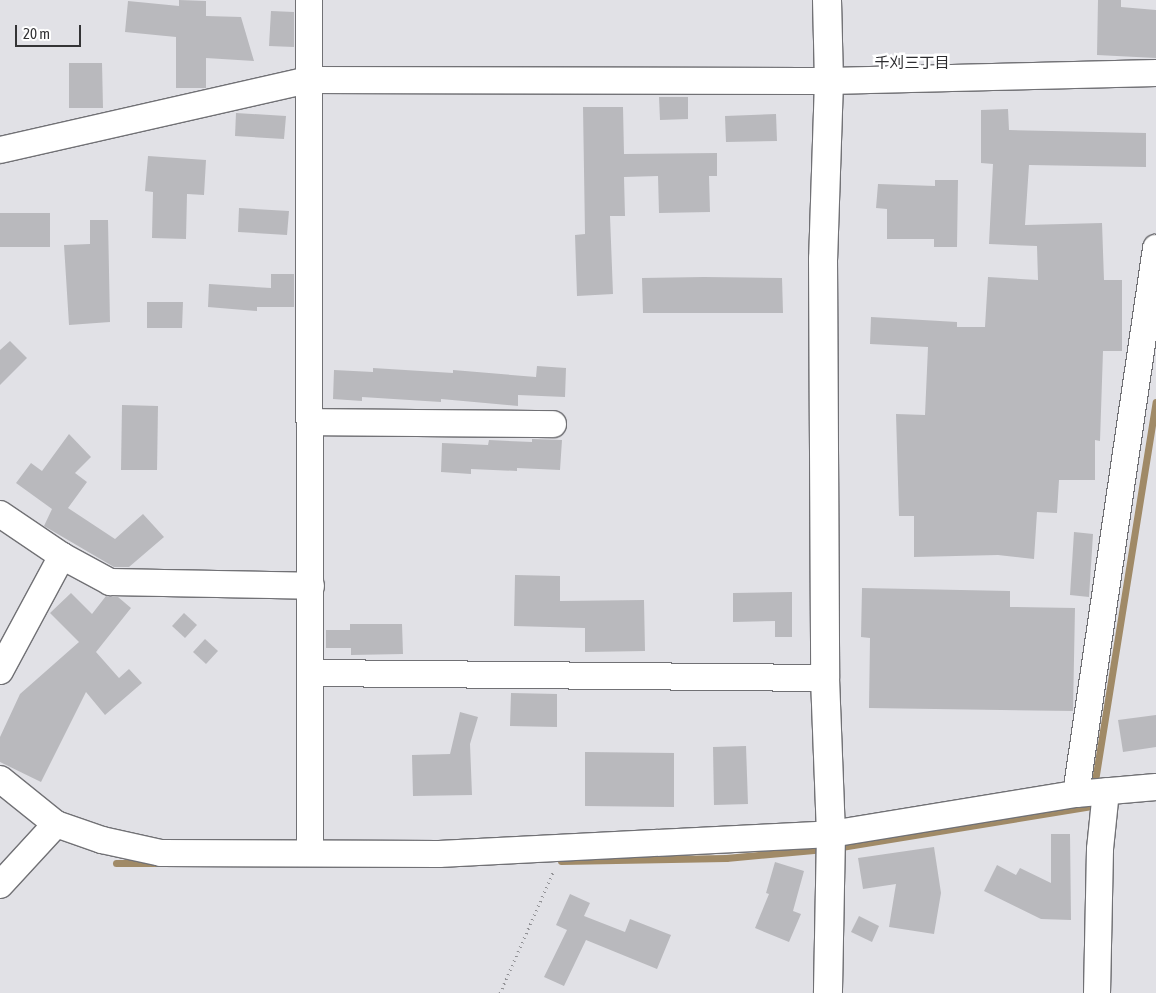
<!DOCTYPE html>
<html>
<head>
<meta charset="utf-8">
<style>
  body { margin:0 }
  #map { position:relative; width:1156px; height:993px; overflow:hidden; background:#e1e1e6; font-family:"Asap Condensed","Noto Sans JP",sans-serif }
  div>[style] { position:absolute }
  .stream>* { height:7px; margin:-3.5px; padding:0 3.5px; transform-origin:3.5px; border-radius:3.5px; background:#a08a67 }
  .building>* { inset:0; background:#b9b9bd }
  .path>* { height:3px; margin-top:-1.5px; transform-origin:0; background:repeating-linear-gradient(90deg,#919195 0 1px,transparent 0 5px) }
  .roads { filter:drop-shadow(1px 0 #717175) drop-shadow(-1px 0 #717175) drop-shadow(0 1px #717175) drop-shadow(0 -1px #717175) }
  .minor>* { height:26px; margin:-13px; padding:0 13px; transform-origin:13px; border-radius:13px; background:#fff }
  .tertiary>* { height:28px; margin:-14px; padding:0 14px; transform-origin:14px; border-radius:14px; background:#fff }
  span { translate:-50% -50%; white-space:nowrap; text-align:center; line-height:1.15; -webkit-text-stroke:5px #fff; paint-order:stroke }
  .neighbourhood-label { font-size:15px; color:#2d2d30 }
  .scale { position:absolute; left:15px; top:25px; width:66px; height:22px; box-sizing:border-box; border:2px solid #343436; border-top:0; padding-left:6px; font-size:15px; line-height:18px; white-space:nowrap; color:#343436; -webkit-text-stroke:4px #fff; paint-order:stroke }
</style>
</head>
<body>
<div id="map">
  <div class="stream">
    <div style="left:1094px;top:787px;width:390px;rotate:-80.9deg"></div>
    <div style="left:835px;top:848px;width:260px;rotate:-9.3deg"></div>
    <div style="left:561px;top:861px;width:165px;rotate:-1deg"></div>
    <div style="left:726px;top:858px;width:99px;rotate:-5.2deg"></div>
    <div style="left:116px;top:863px;width:39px"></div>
  </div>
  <div class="building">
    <div style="clip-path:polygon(179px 0,206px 1px,206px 16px,241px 17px,254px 61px,206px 58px,206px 88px,176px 88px,176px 37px,125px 32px,128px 1px,179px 6px)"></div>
    <div style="clip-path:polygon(1098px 0,1121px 0,1121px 7px,1156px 10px,1156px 58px,1097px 55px)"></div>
    <div style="clip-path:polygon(271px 11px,294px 12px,294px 47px,269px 46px)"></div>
    <div style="clip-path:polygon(69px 63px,102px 63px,103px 108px,69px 108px)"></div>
    <div style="clip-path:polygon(659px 97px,688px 97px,688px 119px,660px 120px)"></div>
    <div style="clip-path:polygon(583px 107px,623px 107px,624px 154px,717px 153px,717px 176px,709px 176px,710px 212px,659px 213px,658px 176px,624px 177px,625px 216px,610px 216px,613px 294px,577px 296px,575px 235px,585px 234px)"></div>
    <div style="clip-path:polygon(1008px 109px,1009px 130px,1146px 133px,1146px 167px,1029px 165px,1025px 225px,1102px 223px,1104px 280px,1122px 280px,1122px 351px,1103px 351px,1100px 441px,1095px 440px,1095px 480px,1059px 480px,1057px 513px,1037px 512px,1034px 559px,998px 555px,914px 557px,914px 516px,899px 516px,896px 414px,925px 415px,928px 347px,870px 344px,871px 317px,957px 322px,957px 327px,985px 327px,988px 277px,1038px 280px,1037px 246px,989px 244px,993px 164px,981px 163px,981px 110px)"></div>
    <div style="clip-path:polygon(236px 113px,286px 116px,284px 139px,235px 136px)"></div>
    <div style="clip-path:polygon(776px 114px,777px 141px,726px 142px,725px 116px)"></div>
    <div style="clip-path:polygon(148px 156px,206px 160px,204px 195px,187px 194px,186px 239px,152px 238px,153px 192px,145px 191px)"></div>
    <div style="clip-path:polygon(935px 180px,958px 180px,957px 247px,934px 247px,934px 239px,887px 239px,887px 209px,876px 208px,878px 184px,935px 186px)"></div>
    <div style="clip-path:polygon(239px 208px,289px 211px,287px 235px,238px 232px)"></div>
    <div style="clip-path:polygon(0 213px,50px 213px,50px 247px,0 247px)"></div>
    <div style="clip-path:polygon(90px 220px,108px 220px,110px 322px,69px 325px,64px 245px,90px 244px)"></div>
    <div style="clip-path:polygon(271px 274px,294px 274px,294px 307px,257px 307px,257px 311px,208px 307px,209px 284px,271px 288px)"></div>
    <div style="clip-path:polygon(704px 277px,782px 278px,783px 313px,643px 313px,642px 278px)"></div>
    <div style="clip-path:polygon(147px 302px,183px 302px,182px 328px,147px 328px)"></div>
    <div style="clip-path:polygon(10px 341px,27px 358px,0 385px,0 350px)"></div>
    <div style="clip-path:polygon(537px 366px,566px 368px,565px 397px,518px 395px,518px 406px,441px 399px,441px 402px,362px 397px,362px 401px,333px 399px,334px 370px,373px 372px,373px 368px,453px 373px,453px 370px,536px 377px)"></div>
    <div style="clip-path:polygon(122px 405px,158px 406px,157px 470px,121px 470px)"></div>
    <div style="clip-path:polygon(69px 434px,91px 457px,75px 473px,87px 482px,68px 508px,115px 539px,143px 514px,164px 537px,129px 567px,114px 567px,44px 526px,52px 509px,16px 483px,31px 463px,42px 471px)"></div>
    <div style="clip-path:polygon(532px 439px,562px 440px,560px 470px,517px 468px,517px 471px,471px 469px,471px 474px,441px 472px,442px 443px,488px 445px,489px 440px,532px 442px)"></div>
    <div style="clip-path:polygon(1074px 532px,1093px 534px,1089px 597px,1070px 595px)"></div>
    <div style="clip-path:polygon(515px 575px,560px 576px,560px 601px,644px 600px,645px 651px,585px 652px,585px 628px,514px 626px)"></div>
    <div style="clip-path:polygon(862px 588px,1010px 591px,1010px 607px,1075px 608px,1073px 711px,869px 708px,870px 638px,861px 637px)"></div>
    <div style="clip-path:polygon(792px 592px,792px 637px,775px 637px,775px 621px,733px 622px,733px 593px)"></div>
    <div style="clip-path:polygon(71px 593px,92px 614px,106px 596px,118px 597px,131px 608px,96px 652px,119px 678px,129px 669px,142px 683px,105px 715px,86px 692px,41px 782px,0 762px,0 737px,20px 694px,79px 642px,50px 613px)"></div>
    <div style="clip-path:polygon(184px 613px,197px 625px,185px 638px,172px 626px)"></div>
    <div style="clip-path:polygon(350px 624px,402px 624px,403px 654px,351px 655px,351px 648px,326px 648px,326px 630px,350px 630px)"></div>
    <div style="clip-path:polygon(205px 639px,218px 651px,206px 664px,193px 652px)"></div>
    <div style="clip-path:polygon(511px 693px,557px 694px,557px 727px,510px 726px)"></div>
    <div style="clip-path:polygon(460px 712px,478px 717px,470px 744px,472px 795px,413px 796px,412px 755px,450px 754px)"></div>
    <div style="clip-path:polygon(1156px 715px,1156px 747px,1123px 752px,1118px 720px)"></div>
    <div style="clip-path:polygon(746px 746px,748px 804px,714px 805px,713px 747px)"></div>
    <div style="clip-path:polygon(585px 752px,674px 753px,674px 807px,585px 806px)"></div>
    <div style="clip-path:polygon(1051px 834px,1070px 834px,1071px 920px,1041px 919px,984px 891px,997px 865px,1016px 875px,1020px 868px,1051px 883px)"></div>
    <div style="clip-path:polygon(934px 847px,941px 893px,934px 934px,889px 927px,896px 884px,863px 889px,858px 858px)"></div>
    <div style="clip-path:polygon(775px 862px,804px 871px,793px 911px,801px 914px,789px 942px,755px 928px,769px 894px,766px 893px)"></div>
    <div style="clip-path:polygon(570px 894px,590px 903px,584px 916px,625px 932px,630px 919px,671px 935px,657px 969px,586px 940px,564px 986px,544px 977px,567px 930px,556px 925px)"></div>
    <div style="clip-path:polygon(859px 916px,879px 926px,872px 942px,851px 932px)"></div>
  </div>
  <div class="path">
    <div style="left:500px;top:993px;width:132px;rotate:-66.3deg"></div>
  </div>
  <div class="roads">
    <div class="minor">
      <div style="left:309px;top:0;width:851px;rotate:89.93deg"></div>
      <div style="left:0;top:150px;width:316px;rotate:-12.8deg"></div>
      <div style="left:308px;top:80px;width:521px;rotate:0.11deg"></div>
      <div style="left:829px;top:81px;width:327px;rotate:-1.4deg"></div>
      <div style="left:310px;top:422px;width:243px;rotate:0.5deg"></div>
      <div style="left:0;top:514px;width:75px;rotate:34.1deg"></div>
      <div style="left:62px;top:556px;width:55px;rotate:28.4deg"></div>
      <div style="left:110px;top:582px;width:201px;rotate:1.1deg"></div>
      <div style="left:0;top:671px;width:131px;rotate:-61.7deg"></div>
      <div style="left:312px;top:673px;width:513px;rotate:0.56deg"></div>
      <div style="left:0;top:779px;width:72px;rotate:38.8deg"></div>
      <div style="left:56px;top:824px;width:49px;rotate:19.2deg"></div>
      <div style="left:102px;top:840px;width:60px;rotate:12.4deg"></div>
      <div style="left:161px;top:853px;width:278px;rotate:0.2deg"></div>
      <div style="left:439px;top:854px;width:393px;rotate:-2.9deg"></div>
      <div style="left:831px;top:834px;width:248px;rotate:-9.3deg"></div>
      <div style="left:1076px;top:794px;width:80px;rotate:-5deg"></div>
      <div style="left:1076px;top:794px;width:552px;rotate:-81.66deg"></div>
      <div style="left:0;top:885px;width:83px;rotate:-47.4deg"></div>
      <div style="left:1097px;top:993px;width:144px;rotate:-88.8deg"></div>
      <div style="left:1100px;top:849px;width:58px;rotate:-84.1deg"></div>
    </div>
    <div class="tertiary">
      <div style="left:827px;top:0;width:81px;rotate:88.6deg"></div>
      <div style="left:829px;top:81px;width:178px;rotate:91.9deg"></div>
      <div style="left:823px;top:259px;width:419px;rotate:89.7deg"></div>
      <div style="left:825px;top:678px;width:156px;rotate:87.8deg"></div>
      <div style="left:831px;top:834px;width:159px;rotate:91.1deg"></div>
    </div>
  </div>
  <div class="neighbourhood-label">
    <span style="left:912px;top:63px">千刈三丁目</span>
  </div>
  <div class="scale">20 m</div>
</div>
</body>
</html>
